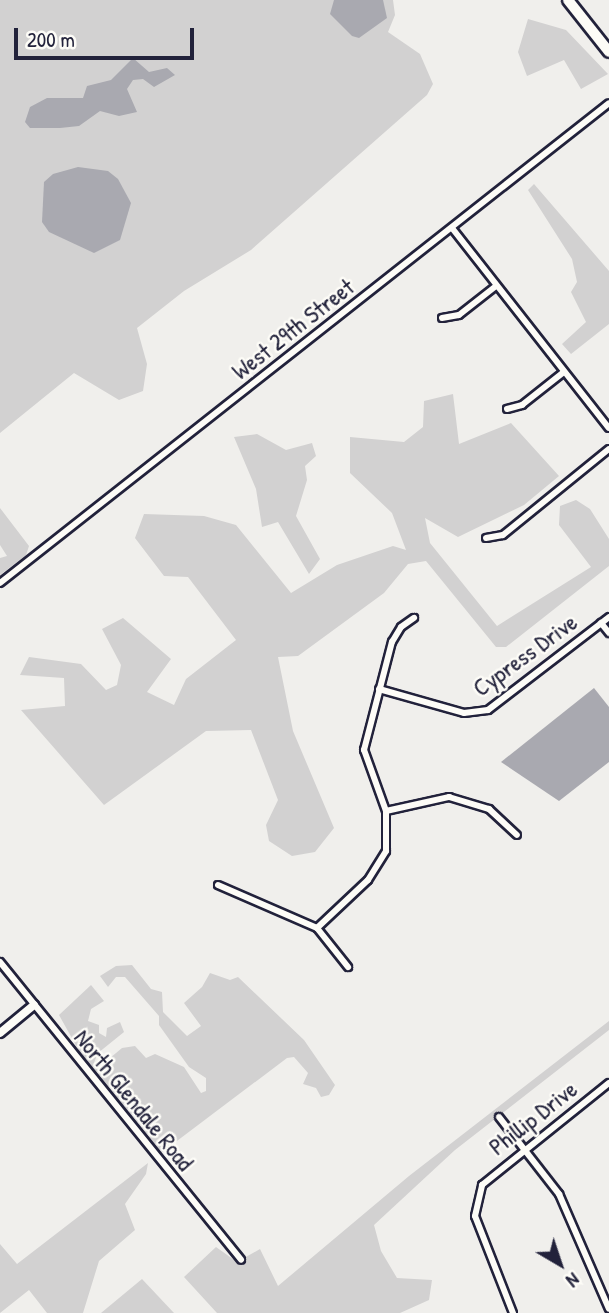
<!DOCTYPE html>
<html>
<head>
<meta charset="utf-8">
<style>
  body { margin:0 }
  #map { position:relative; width:609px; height:1313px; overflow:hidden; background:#f0efec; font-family:"Patrick Hand",sans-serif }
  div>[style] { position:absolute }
  .green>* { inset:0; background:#d2d1d1 }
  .water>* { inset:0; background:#a9a9b0 }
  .roads { filter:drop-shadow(2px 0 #22223b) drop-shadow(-2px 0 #22223b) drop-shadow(0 2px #22223b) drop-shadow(0 -2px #22223b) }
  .street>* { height:6px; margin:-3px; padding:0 3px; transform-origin:3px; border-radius:3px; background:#fdfcf7 }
  .secondary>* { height:8px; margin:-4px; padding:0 4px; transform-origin:4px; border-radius:4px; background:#fdfcf7 }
  .primary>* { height:10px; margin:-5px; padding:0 5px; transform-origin:5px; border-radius:5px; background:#fdfcf7 }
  span { translate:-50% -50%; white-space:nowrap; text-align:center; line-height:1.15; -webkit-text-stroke:5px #fdfcf7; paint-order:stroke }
  .street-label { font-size:24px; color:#22223b }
  .north { position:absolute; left:525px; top:1229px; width:70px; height:70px; -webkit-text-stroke:5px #fdfcf7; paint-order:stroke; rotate:141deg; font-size:19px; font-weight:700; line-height:28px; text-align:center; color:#22223b }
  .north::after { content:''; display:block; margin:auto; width:24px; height:32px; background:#22223b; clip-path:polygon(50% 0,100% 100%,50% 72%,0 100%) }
  .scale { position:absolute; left:14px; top:28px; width:180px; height:32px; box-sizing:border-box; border:4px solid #22223b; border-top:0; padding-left:9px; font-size:21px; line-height:24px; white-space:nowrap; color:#22223b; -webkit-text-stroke:5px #fdfcf7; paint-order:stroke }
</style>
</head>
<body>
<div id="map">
  <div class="green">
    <div style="clip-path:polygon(0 0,393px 0,395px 15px,388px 32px,420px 54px,433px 84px,427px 95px,251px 250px,184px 291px,137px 328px,147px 364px,143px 391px,119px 400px,74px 373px,0 433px)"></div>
    <div style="clip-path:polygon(528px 19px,566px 30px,608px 74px,581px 89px,564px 60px,527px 76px,518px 52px)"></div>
    <div style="clip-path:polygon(534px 184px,609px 271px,609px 324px,571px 354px,562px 344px,586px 322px,571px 292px,577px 282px,572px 259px,528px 190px)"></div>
    <div style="clip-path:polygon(453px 394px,459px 444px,511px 423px,559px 476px,524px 505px,458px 537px,425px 518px,430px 543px,497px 626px,591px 567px,559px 525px,560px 506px,576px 500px,590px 509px,609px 539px,609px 566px,506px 647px,496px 647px,426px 561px,408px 564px,384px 593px,298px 656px,278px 657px,293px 731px,334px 828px,315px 852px,292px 856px,269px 841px,266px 825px,278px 800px,251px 730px,206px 731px,104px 805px,21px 710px,65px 706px,64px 678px,20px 675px,29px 657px,81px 664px,106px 690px,117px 685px,121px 665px,102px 629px,123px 618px,171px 659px,147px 692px,174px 705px,186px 679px,236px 640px,188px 577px,164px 576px,135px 538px,144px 514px,204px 516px,236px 525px,291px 593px,337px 565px,393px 546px,406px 550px,392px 513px,350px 473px,350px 437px,404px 442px,423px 427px,424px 401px)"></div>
    <div style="clip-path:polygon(257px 434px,286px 450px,312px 443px,316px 456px,305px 466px,307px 480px,296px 516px,320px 559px,309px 574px,278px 522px,262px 527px,256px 489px,234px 437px)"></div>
    <div style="clip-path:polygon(0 508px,29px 546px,26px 555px,0 575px,0 558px,7px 556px,0 545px)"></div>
    <div style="clip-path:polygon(132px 965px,151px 989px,162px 992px,163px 1012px,187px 1036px,201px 1026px,184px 1003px,202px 987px,210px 973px,230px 980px,238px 977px,304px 1040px,335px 1085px,329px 1095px,321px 1097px,316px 1088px,303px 1084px,308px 1073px,294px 1057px,287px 1058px,161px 1153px,88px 1067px,59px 1015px,91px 985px,104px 1001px,91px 1009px,88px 1021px,99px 1025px,99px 1033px,106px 1037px,107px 1028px,120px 1022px,124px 1032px,98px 1053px,93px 1065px,98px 1068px,122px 1048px,135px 1046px,146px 1058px,155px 1054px,184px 1067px,201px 1093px,206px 1091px,206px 1078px,189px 1067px,159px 1025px,159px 1016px,125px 977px,116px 977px,108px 987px,100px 976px,116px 966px)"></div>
    <div style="clip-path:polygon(609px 1021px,609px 1030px,455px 1150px,374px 1225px,381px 1251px,397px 1278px,432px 1280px,429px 1300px,400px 1313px,217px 1313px,184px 1277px,216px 1247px,237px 1262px,260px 1249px,278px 1286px,409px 1176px)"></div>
    <div style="clip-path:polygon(148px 1163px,146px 1174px,125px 1204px,135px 1230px,99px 1261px,83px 1313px,47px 1313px,29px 1290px,0 1313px,0 1244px,17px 1264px)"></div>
    <div style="clip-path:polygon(142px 1279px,174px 1313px,101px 1313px)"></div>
  </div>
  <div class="water">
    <div style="clip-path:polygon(334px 0,383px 0,387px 18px,359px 38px,352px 36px,330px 14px)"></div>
    <div style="clip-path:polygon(133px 58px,149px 72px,167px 68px,175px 75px,154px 87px,143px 79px,133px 80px,127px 89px,137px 112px,119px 116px,100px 111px,79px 126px,60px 128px,30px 128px,25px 122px,30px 107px,47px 98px,83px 98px,87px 86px,111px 80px)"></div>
    <div style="clip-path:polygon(78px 167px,108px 171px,118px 179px,131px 203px,120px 240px,94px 253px,49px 232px,42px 222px,44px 182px,53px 174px)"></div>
    <div style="clip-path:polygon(594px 688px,609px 707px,609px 762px,559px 801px,501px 762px)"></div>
  </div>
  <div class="roads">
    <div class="street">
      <div style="left:452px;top:228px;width:254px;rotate:51.9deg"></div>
      <div style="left:442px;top:318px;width:17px;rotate:-10deg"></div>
      <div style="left:459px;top:315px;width:47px;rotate:-38.1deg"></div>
      <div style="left:507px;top:409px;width:16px;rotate:-15deg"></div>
      <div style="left:522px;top:405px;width:53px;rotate:-38.2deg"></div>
      <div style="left:486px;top:538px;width:17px;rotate:-10deg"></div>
      <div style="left:503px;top:535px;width:136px;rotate:-39.1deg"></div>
      <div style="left:0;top:583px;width:775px;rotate:-38.24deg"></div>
      <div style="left:601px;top:623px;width:13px;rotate:51deg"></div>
      <div style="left:379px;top:689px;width:88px;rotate:15.8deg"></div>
      <div style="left:464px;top:713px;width:24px;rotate:-7deg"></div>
      <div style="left:488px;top:710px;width:153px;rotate:-37.5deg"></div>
      <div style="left:386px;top:811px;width:65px;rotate:-12.5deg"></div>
      <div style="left:449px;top:797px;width:42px;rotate:16.7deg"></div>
      <div style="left:489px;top:809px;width:38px;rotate:43deg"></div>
      <div style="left:218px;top:885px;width:108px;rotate:23.5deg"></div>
      <div style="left:317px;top:928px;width:50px;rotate:51.5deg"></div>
      <div style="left:317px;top:928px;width:70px;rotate:-43.3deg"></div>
      <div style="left:368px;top:880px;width:34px;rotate:-58deg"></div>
      <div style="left:386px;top:851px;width:40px;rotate:-90deg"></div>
      <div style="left:386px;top:811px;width:65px;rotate:-109.8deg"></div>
      <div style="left:364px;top:750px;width:112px;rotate:-75.5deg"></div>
      <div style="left:392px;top:642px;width:17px;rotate:-59deg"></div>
      <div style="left:401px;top:627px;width:16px;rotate:-35deg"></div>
      <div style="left:0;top:962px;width:383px;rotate:51deg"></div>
      <div style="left:499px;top:1117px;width:98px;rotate:52.1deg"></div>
      <div style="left:559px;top:1194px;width:125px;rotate:66.5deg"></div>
      <div style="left:513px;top:1313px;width:104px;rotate:-111.4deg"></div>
      <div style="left:475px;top:1216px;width:32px;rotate:-77deg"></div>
      <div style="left:482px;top:1185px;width:163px;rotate:-38.8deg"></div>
    </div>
    <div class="secondary">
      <div style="left:0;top:1033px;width:44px;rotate:-39.5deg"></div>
    </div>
    <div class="primary">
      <div style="left:568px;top:0;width:66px;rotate:51.7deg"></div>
    </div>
  </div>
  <div class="street-label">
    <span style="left:293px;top:329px;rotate:-38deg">West 29th Street</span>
    <span style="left:525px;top:655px;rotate:-36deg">Cypress Drive</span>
    <span style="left:134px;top:1100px;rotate:51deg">North Glendale Road</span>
    <span style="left:533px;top:1118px;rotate:-38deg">Phillip Drive</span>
  </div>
  <div class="north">N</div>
  <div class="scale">200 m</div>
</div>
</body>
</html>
